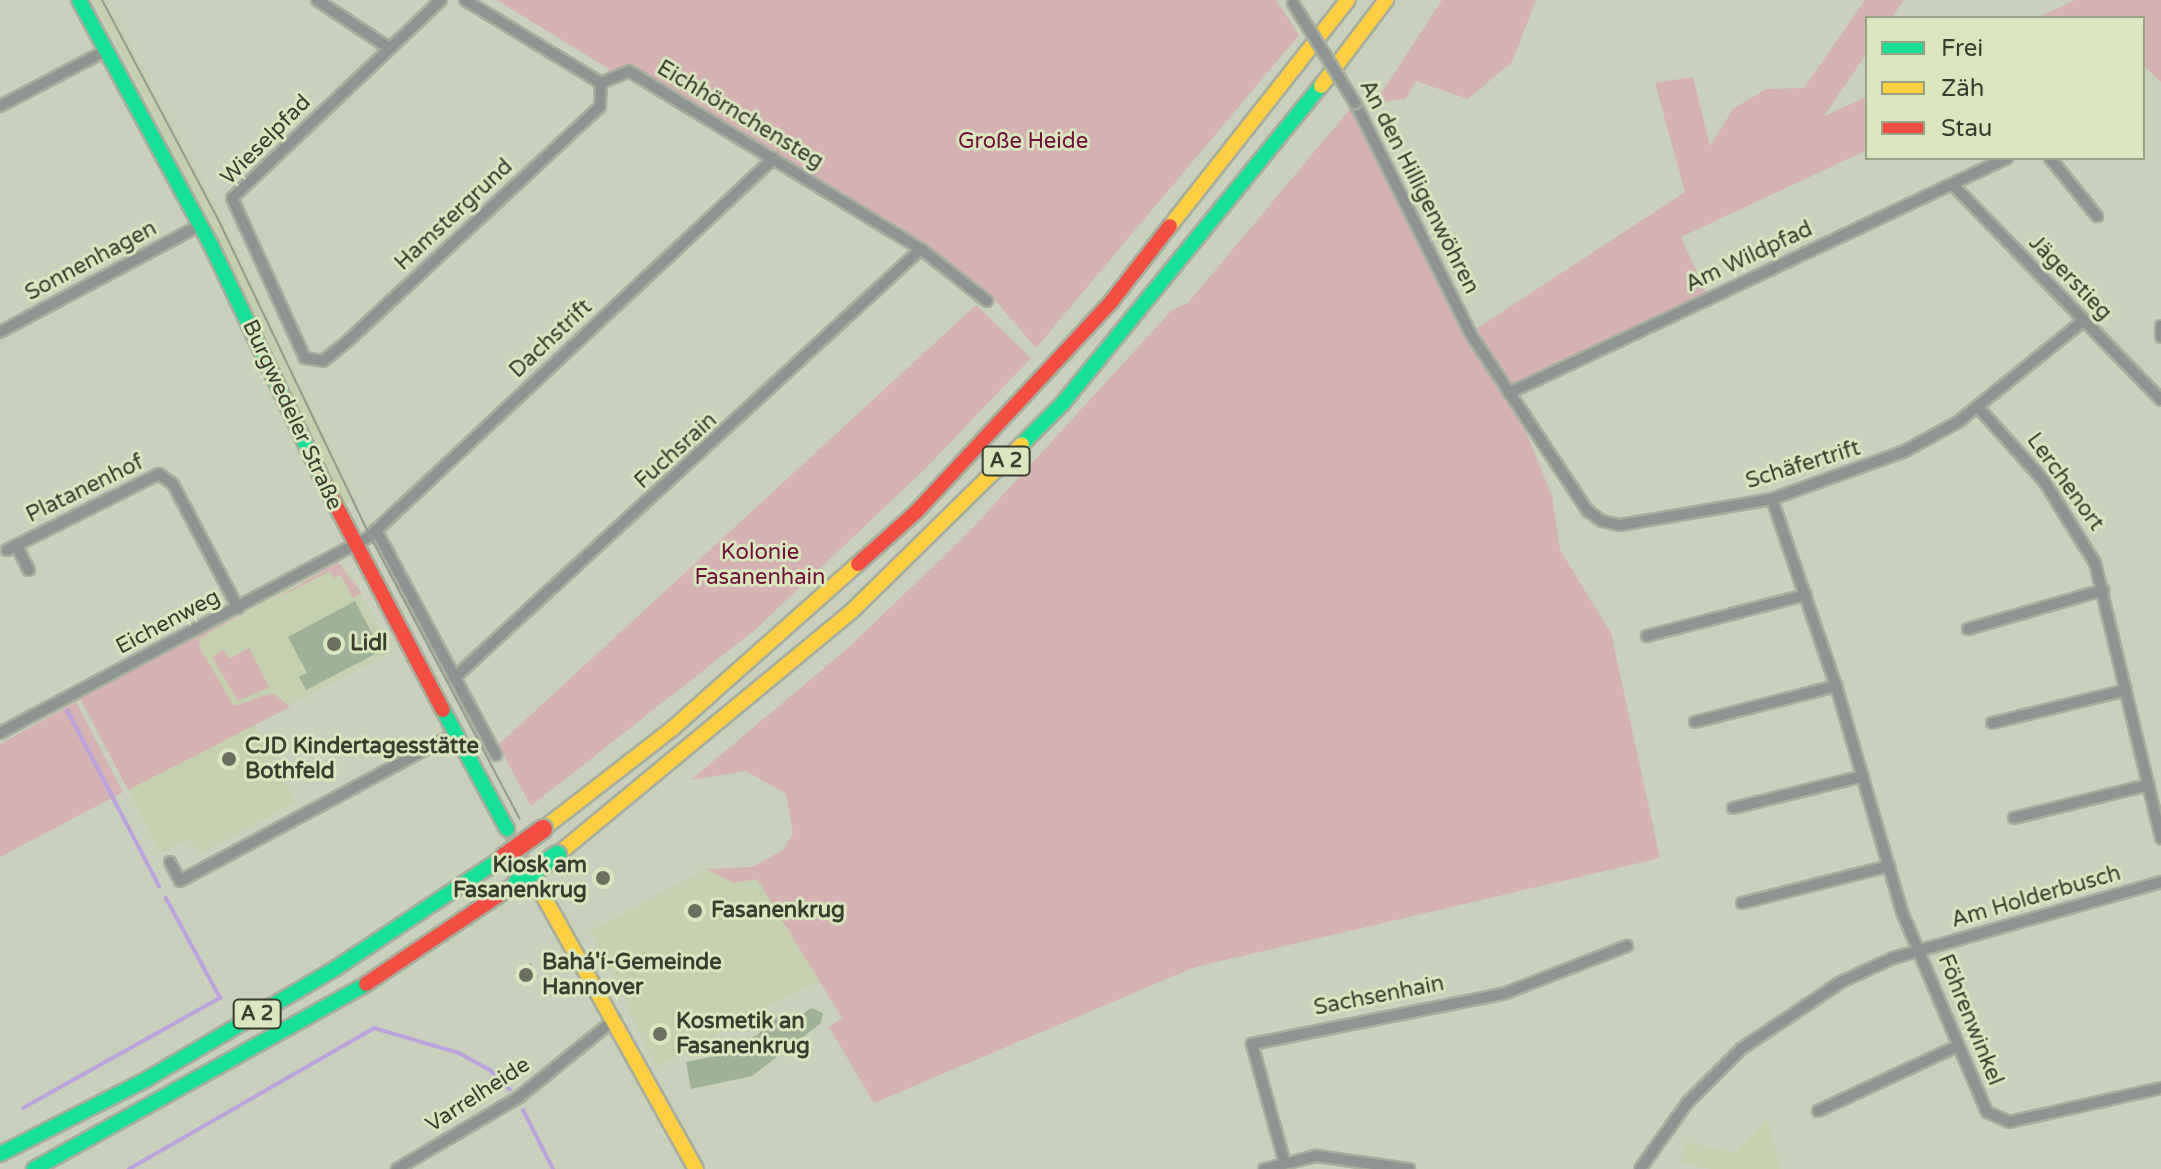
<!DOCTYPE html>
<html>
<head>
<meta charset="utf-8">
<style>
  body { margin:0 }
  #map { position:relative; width:2161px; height:1169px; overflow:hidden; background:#c9d0bb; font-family:"Varela Round",sans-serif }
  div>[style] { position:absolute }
  .built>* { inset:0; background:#c5d1ae }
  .green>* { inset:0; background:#d6b2b3 }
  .stream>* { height:4px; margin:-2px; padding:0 2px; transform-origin:2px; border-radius:2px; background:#bca2de }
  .building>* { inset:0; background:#9fb197 }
  .secondary-tunnel>* { height:14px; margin-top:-7px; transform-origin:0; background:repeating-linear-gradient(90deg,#acb39f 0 14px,transparent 0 21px) }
  .roads { filter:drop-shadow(2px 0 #a8ae9d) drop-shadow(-2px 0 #a8ae9d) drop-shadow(0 2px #a8ae9d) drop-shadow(0 -2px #a8ae9d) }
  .street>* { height:10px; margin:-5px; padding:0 5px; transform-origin:5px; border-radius:5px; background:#8e9491 }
  .fast>* { height:14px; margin:-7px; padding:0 7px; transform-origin:7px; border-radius:7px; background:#16e098 }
  .slow>* { height:14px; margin:-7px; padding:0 7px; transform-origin:7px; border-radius:7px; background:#ffcf43 }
  .jam>* { height:14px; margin:-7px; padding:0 7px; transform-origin:7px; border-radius:7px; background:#f24e42 }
  .tram>* { height:2px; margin:-1px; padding:0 1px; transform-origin:1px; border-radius:1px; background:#959a90 }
  .bridges { filter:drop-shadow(2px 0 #a8ae9d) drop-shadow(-2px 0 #a8ae9d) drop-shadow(0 2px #a8ae9d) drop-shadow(0 -2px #a8ae9d) }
  .street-bridge>* { height:10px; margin:-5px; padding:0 5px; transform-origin:5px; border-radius:5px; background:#8e9491 }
  .fast-bridge>* { height:18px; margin:-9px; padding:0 9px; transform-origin:9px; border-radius:9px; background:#16e098 }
  .jam-bridge>* { height:18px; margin:-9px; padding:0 9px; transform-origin:9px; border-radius:9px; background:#f24e42 }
  .dots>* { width:22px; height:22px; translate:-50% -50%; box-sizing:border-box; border:4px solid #d9e6be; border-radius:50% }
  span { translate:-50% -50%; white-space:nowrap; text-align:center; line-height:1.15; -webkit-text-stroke:6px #d9e6be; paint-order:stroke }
  .shield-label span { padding:2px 6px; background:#d9e6be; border:2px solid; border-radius:6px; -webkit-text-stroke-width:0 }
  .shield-label { font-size:20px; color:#383d2d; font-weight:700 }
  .street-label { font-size:22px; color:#383d2d }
  .park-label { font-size:22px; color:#720d38 }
  .poi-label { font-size:22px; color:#383d2d; font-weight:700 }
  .left { translate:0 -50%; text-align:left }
  .right { translate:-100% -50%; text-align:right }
  .legend { position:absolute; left:1865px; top:16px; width:280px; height:144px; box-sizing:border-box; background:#d9e6be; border:2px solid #99a284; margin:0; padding:10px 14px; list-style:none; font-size:24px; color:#383d2d }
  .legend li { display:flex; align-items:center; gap:16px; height:40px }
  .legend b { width:40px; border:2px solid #99a284 }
</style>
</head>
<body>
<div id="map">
  <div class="built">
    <div style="clip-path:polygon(93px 0,106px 0,220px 215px,355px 499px,343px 505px,208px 221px)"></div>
    <div style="clip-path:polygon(338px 562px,350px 572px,392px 652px,254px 723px,296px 803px,199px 854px,190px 838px,161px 853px,128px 790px,243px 729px,195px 637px)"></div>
    <div style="clip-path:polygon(707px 869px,734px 882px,757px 879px,819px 981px,656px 1066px,590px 930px)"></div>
    <div style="clip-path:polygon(1768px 1119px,1780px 1169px,1711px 1169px,1680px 1162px,1685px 1142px,1735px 1153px)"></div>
  </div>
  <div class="green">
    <div style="clip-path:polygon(497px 0,1276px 0,1299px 35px,1036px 348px,993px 298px,923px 245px,779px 154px,774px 158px,629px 71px,601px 83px,609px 69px)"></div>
    <div style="clip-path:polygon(1442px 0,1536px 0,1512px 62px,1468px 99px,1416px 81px,1406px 99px,1375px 103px)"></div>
    <div style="clip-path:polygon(1865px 0,1904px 0,1891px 18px,1867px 18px,1867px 53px,1824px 116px,1867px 97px,1867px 150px,1681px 237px,1709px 299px,1510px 393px,1552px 496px,1560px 550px,1611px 633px,1660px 858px,1195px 967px,874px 1103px,829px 1027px,842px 1018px,757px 879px,734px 883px,707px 869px,753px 867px,783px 850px,793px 833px,786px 794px,746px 771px,691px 780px,848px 648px,967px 534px,1172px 310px,1188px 303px,1355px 103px,1470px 333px,1685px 192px,1655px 83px,1693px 77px,1710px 146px,1733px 109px,1766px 89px,1804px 88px)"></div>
    <div style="clip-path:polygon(2075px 0,2161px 0,2161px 82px,2143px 65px,2143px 18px,2037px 18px)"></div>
    <div style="clip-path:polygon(976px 305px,1031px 358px,926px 468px,756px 629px,531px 806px,498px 745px)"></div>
    <div style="clip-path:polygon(338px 562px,362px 594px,353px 598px,341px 575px,334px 578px,330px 571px,270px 602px)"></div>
    <div style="clip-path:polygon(252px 608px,199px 639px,200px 648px,234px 706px,273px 693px,290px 707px,128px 790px,80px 698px)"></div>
    <div style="clip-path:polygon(249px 648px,269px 687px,238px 701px,212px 657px,224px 650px,229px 659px)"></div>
    <div style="clip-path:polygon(76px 702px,123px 792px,0 857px,0 744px)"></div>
  </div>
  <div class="stream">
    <div style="left:67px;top:710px;width:199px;rotate:62.4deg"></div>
    <div style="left:23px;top:1108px;width:226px;rotate:-29.2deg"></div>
    <div style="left:220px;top:998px;width:114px;rotate:-118.4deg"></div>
    <div style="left:523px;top:1110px;width:66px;rotate:63deg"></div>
    <div style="left:129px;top:1169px;width:283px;rotate:-29.9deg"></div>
    <div style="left:374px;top:1028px;width:89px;rotate:16.4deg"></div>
    <div style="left:459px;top:1053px;width:35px;rotate:29deg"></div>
    <div style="left:490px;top:1070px;width:28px;rotate:45deg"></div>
  </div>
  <div class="building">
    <div style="clip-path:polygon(355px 601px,381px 651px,306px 690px,299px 677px,307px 673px,288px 637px)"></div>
    <div style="clip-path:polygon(531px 963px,538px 977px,521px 986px,514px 972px)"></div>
    <div style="clip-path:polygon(811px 1008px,823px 1013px,821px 1023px,752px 1076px,691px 1089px,686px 1062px,716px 1056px,757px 1035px,780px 1014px,792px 1022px)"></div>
  </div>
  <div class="secondary-tunnel">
    <div style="left:507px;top:829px;width:69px;rotate:61.6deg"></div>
  </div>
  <div class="roads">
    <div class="street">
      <div style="left:317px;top:0;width:87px;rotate:33.7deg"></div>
      <div style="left:441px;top:0;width:288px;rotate:136.5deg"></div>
      <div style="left:232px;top:198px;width:176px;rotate:65.5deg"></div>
      <div style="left:305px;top:358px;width:18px;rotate:9deg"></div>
      <div style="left:323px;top:361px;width:36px;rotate:-39deg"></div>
      <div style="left:351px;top:338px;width:340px;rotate:-42.9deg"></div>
      <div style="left:600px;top:107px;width:24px;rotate:-88deg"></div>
      <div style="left:465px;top:0;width:159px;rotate:31.4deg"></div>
      <div style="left:601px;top:83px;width:30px;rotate:-23deg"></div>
      <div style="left:629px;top:71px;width:342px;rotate:31.4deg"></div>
      <div style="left:921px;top:249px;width:84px;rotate:38.2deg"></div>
      <div style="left:1355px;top:103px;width:257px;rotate:63.4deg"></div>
      <div style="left:1470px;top:333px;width:214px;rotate:56.5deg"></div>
      <div style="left:1588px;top:511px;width:17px;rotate:36deg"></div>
      <div style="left:1602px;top:521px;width:18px;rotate:13deg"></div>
      <div style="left:1620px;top:525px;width:154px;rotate:-9.7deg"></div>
      <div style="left:1772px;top:499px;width:141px;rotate:-19.8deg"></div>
      <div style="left:1905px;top:451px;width:60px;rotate:-28.7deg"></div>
      <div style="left:1958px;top:422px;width:161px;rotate:-38.9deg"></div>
      <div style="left:0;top:106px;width:119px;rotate:-27.6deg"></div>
      <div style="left:2050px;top:158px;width:75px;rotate:51deg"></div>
      <div style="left:1952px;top:184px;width:301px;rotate:45.9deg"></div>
      <div style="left:2161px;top:326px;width:11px;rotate:90deg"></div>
      <div style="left:0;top:332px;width:227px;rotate:-28.1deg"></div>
      <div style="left:1509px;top:393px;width:551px;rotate:-25.26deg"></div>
      <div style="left:1978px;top:407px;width:99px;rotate:48.3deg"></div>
      <div style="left:2044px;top:481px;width:97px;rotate:58.1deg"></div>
      <div style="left:2095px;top:563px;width:283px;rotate:76.5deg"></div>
      <div style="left:1772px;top:499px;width:198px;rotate:71.1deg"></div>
      <div style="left:1836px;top:686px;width:235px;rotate:73.7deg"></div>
      <div style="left:1902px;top:912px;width:217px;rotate:67deg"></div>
      <div style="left:1987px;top:1112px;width:24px;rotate:24deg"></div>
      <div style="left:2009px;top:1122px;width:156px;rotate:-12.6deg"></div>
      <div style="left:376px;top:530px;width:255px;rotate:61.9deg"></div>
      <div style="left:16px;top:545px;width:28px;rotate:63deg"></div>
      <div style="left:7px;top:550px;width:170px;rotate:-26.6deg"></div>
      <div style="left:159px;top:474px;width:17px;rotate:36deg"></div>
      <div style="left:173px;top:484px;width:140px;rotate:62.3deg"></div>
      <div style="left:1968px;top:629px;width:141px;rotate:-16.1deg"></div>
      <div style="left:1647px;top:636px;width:164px;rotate:-14.5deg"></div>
      <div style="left:454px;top:678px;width:634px;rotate:-42.57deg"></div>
      <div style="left:1695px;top:722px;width:146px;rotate:-14.3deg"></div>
      <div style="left:1992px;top:723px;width:138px;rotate:-13.8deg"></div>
      <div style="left:0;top:733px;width:419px;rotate:-28deg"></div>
      <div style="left:370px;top:536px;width:553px;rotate:-43.1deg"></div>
      <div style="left:1733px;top:808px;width:134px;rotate:-13.8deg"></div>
      <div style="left:2014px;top:818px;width:138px;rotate:-13.8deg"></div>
      <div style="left:170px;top:862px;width:21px;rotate:62deg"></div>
      <div style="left:180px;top:881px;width:311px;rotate:-28.2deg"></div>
      <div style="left:1742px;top:903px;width:152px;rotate:-14.1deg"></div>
      <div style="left:1818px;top:1111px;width:151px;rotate:-25deg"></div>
      <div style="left:1284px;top:1160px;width:120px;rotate:-105.4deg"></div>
      <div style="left:1252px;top:1044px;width:256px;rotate:-11.3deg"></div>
      <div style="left:1503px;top:994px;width:133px;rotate:-21.2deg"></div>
      <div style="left:397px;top:1169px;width:142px;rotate:-30.5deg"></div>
      <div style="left:519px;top:1097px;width:124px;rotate:-39.1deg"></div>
      <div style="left:1264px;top:1169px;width:54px;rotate:-14deg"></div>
      <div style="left:1316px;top:1156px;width:94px;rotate:8deg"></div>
      <div style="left:1640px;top:1169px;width:82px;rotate:-54.4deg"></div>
      <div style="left:1688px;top:1102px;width:75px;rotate:-45deg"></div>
      <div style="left:1741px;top:1049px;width:120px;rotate:-33.8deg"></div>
      <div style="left:1841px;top:982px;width:57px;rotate:-24.8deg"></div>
      <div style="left:1893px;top:958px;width:279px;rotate:-15.8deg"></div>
    </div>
    <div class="fast">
      <div style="left:79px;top:0;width:278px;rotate:61.7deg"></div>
      <div style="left:211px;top:245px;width:257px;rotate:64.6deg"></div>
      <div style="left:1022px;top:444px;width:58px;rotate:-45deg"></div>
      <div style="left:1063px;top:403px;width:409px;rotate:-50.9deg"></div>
      <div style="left:443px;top:710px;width:135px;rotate:61.7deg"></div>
      <div style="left:0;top:1154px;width:165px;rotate:-27deg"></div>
      <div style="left:147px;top:1079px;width:219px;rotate:-30.4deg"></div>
      <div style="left:336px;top:968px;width:201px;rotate:-33.5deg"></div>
      <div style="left:34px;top:1169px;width:380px;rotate:-29.1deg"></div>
    </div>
    <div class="slow">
      <div style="left:1321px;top:86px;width:108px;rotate:-52.9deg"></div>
      <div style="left:1170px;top:226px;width:288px;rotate:-51.8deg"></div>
      <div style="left:543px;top:829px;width:165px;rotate:-37.8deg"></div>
      <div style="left:673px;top:728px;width:247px;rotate:-41.6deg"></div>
      <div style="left:557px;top:855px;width:383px;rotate:-39.6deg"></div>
      <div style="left:852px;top:611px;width:238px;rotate:-44.5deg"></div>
      <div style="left:540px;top:890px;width:320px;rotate:60.8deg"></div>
    </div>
    <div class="jam">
      <div style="left:321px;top:477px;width:263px;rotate:62.4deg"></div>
      <div style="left:858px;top:564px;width:78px;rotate:-41.9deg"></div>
      <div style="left:916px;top:512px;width:287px;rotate:-47.1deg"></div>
      <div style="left:1111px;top:302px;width:96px;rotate:-52.2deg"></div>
      <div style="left:366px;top:984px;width:182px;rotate:-33.8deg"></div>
    </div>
  </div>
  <div class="tram">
    <div style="left:102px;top:0;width:246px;rotate:62.1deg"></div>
    <div style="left:217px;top:217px;width:354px;rotate:64.4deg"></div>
    <div style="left:370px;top:536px;width:320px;rotate:62.1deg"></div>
  </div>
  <div class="bridges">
    <div class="street-bridge">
      <div style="left:1293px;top:3px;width:118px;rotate:58.2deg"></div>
    </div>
    <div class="fast-bridge">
      <div style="left:517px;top:883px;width:49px;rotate:-35deg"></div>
    </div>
    <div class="jam-bridge">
      <div style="left:504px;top:857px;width:48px;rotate:-35.7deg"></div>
    </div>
  </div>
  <div class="dots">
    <div style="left:334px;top:644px;background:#6b705f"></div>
    <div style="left:229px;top:759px;background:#6b705f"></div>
    <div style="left:603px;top:878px;background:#6b705f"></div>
    <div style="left:695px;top:911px;background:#6b705f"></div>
    <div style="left:526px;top:975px;background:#6b705f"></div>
    <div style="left:660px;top:1034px;background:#6b705f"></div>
  </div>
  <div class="shield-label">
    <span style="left:1006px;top:461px">A 2</span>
    <span style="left:257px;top:1014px">A 2</span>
  </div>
  <div class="street-label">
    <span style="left:740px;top:115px;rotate:31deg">Eichhörnchensteg</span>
    <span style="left:266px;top:140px;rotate:-45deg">Wieselpfad</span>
    <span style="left:1419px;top:187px;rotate:63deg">An den Hilligenwöhren</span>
    <span style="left:454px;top:215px;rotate:-43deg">Hamstergrund</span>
    <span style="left:1749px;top:257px;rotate:-25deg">Am Wildpfad</span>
    <span style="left:91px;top:261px;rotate:-28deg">Sonnenhagen</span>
    <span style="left:2070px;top:278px;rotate:46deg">Jägerstieg</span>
    <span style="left:551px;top:339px;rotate:-43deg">Dachstrift</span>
    <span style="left:292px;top:415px;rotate:65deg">Burgwedeler Straße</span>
    <span style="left:676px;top:451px;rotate:-42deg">Fuchsrain</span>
    <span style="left:1803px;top:465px;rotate:-17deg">Schäfertrift</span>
    <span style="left:2065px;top:482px;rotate:54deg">Lerchenort</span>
    <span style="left:85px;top:489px;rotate:-26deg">Platanenhof</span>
    <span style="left:168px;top:622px;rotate:-28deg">Eichenweg</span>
    <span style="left:2036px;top:897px;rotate:-16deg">Am Holderbusch</span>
    <span style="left:1379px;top:996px;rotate:-11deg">Sachsenhain</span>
    <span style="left:1970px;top:1020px;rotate:68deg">Föhrenwinkel</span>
    <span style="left:478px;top:1095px;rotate:-33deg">Varrelheide</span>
  </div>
  <div class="park-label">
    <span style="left:1023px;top:142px">Große Heide</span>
    <span style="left:760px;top:565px">Kolonie<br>Fasanenhain</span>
  </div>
  <div class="poi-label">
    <span class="left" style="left:350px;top:644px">Lidl</span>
    <span class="left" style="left:245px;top:759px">CJD Kindertagesstätte<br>Bothfeld</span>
    <span class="right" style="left:587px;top:878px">Kiosk am<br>Fasanenkrug</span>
    <span class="left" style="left:711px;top:911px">Fasanenkrug</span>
    <span class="left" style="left:542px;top:975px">Bahá'í-Gemeinde<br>Hannover</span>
    <span class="left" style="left:676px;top:1034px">Kosmetik an<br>Fasanenkrug</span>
  </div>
  <ul class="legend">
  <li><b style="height:10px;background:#16e098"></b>Frei</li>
  <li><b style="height:10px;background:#ffcf43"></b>Zäh</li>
  <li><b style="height:10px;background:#f24e42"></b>Stau</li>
  </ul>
</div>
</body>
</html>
